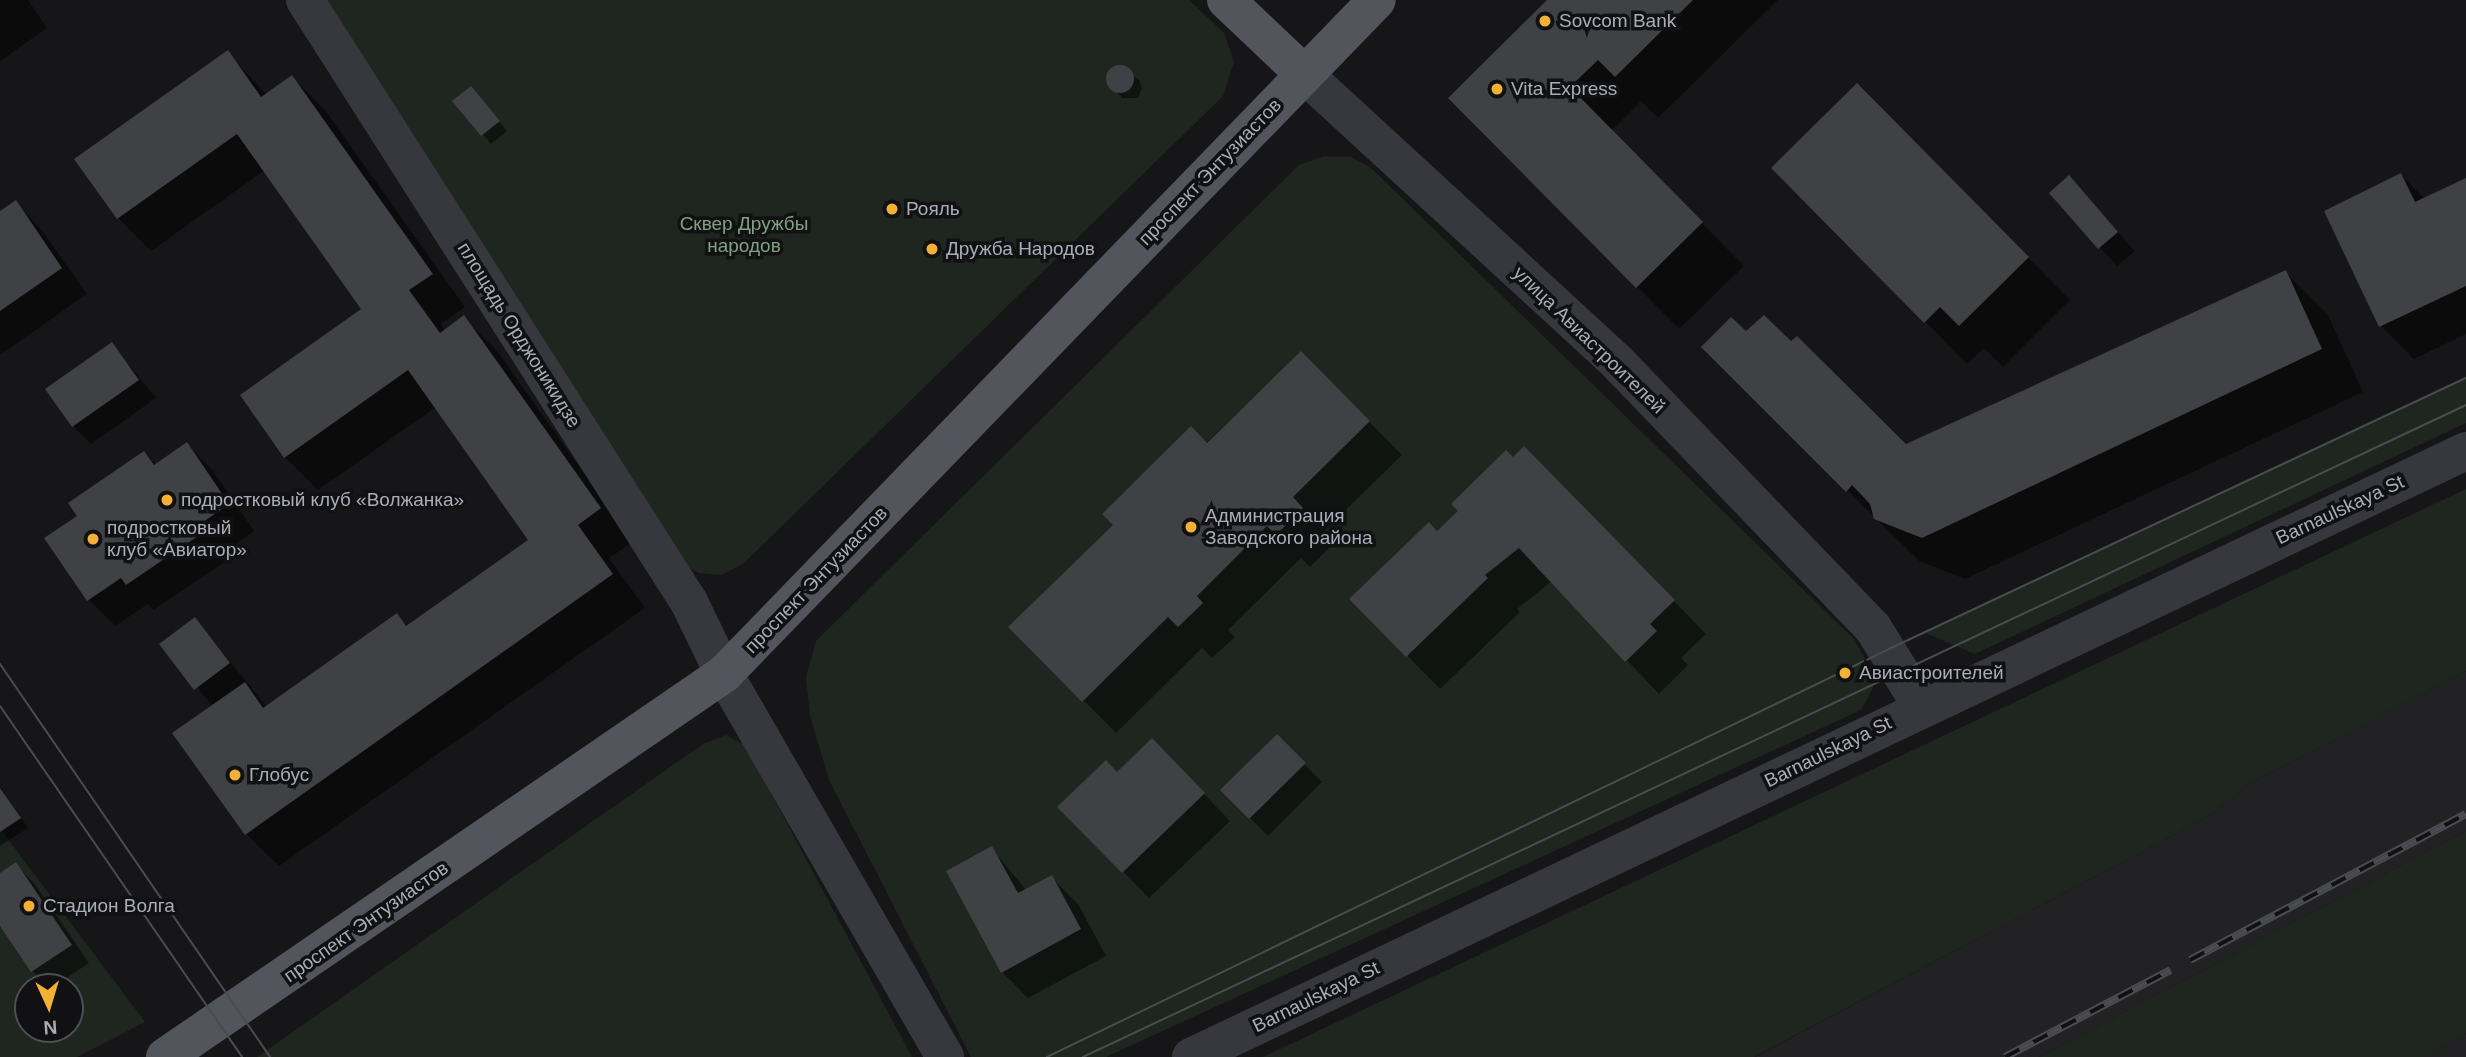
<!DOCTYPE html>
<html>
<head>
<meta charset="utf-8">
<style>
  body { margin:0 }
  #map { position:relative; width:2466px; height:1057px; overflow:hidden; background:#161618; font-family:Helvetica,sans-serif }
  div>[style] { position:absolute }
  .built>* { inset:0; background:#222225 }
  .green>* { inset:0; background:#1e261f }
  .shadow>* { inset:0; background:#0007 }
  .building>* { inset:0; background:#404145 }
  .round { border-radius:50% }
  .minor>* { height:38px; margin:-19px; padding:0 19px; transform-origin:19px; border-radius:19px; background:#37383d }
  .major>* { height:38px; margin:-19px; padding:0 19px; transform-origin:19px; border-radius:19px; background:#53555c }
  .tram>* { height:2px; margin:-1px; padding:0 1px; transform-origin:1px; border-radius:1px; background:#4a4c52 }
  .rail>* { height:8px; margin-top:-4px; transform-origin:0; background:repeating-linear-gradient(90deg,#111113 0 16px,#4a4c52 0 32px); box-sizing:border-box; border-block:2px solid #4a4c52 }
  .dots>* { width:19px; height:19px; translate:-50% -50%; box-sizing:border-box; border:4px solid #111113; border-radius:50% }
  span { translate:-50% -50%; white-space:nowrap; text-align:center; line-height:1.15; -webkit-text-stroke:7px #111113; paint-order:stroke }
  .poi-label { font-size:19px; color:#a8adb8 }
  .left { translate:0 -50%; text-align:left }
  .street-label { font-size:19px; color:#a8adb8 }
  .park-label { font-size:19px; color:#7fa381 }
  .north { position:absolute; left:14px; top:973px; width:70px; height:70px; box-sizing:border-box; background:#111113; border:2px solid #4d4f55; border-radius:50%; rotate:176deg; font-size:19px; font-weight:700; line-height:28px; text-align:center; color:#a8adb8 }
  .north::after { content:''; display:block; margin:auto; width:24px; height:32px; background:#f2b134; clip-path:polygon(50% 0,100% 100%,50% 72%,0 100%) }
</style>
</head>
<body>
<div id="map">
  <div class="built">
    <div style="clip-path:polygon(2466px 671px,2466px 831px,2039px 1057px,1755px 1057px,2207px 817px,2249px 784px)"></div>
    <div style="clip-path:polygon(2466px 1033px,2466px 1057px,2424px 1057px)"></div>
  </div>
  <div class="green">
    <div style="clip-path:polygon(317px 0,1189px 0,1224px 33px,1234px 62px,1223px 96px,744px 563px,722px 575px,699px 573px,673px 558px)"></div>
    <div style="clip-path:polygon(1324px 156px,1351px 157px,1370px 167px,1854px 639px,1868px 664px,1873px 688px,1861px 710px,1106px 1057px,971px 1057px,829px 780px,810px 716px,806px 677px,816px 641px,1299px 165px)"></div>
    <div style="clip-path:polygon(2466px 376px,2466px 423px,1975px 654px,1923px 632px)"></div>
    <div style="clip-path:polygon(2466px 489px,2466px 671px,2249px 784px,2207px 817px,1754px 1057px,1263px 1057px)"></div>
    <div style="clip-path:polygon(726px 735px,745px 745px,912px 1057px,257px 1057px,703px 744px)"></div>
    <div style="clip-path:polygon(evenodd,0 788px,21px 818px,2px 831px,145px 1022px,77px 1057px,0 1057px,0 788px,28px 987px,70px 987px,70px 1029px,28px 1029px,28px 987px)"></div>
    <div style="clip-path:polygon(2466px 831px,2466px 1033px,2425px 1057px,2039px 1057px)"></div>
  </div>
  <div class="shadow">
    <div style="clip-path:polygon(0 0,28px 0,47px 28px,0 61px)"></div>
    <div style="clip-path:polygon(1550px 0,1778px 0,1658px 118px,1641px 101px,1611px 131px,1744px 266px,1679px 329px,1450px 98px)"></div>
    <div style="clip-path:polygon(227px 52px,267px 95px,292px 77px,325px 110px,465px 307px,441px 324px,446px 331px,464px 318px,497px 351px,633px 542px,609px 558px,645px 608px,279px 866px,246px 834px,213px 707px,162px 644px,195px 619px,267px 707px,396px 615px,408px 627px,530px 540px,436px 407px,318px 490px,285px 457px,364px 310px,265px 170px,151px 251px,118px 218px)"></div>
    <div style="clip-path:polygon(1122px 67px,1139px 80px,1142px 88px,1138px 98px,1122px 98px,1108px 82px,1111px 71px)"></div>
    <div style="clip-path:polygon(1857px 85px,2070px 300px,2003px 367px,1984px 348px,1967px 364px,1774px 168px)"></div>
    <div style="clip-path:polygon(479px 97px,507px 131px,491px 144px,455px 101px)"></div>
    <div style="clip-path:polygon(2401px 175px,2425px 199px,2466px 180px,2466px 334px,2414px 359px,2381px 326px)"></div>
    <div style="clip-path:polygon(2069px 178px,2135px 251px,2117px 266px,2051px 193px)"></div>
    <div style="clip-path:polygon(15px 202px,41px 229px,87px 294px,0 355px,0 213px)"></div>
    <div style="clip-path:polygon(2285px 272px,2328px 315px,2363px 392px,1965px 579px,1919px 561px,1703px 347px,1746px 333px,1791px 343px,1906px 446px)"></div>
    <div style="clip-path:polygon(112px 344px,156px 398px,91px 444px,73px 426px)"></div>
    <div style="clip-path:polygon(1301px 353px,1402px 455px,1324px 531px,1335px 542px,1310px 567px,1301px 558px,1228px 630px,1235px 637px,1212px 658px,1202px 648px,1116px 733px,1011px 627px)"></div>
    <div style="clip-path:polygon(187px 444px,213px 471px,254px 531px,224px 552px,229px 559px,154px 610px,148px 604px,115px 626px,89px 600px,47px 539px,80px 517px,144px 453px,156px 465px)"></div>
    <div style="clip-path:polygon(1513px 459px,1557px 481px,1706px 634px,1681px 658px,1688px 665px,1659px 694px,1552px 581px,1517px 609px,1520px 612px,1440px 689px,1352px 599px,1438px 533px)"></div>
    <div style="clip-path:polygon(1277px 737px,1322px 782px,1268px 836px,1222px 790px)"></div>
    <div style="clip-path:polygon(1178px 767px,1230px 821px,1149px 898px,1060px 807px,1117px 774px)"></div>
    <div style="clip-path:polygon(0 787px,28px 828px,0 846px)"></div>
    <div style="clip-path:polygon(992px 849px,1027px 891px,1052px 878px,1078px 904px,1106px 956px,1028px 998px,1002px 972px)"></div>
    <div style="clip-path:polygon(16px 865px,34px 883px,89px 963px,53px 987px,32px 971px,0 923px,0 875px)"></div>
  </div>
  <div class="building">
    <div style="clip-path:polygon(1547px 0,1693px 0,1615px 77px,1598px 60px,1570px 87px,1703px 222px,1636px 288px,1448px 98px)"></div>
    <div style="clip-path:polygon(228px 50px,261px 97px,292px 75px,433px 274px,409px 290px,440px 333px,464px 315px,601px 508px,578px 525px,613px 574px,245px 835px,172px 733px,245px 682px,263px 708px,397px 613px,406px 626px,528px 540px,408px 370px,284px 458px,240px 395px,361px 309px,237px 134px,117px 219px,74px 159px)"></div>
    <div class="round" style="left:1106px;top:65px;width:28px;height:28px"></div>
    <div style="clip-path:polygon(1857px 83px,2029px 257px,1959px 326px,1940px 307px,1924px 323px,1771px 168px)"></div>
    <div style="clip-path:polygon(471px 86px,500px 121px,481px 136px,452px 101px)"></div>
    <div style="clip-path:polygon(2401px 173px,2415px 202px,2466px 178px,2466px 286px,2379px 327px,2324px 211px)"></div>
    <div style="clip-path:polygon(2069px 175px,2118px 232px,2098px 249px,2049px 193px)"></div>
    <div style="clip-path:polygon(16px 200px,62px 268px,0 311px,0 211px)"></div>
    <div style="clip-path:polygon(2286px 270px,2322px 349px,1922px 538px,1874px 519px,1870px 504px,1852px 485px,1846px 492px,1701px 347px,1731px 317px,1746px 331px,1764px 315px,1791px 341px,1797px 336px,1906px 444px)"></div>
    <div style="clip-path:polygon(112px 342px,139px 380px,72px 427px,45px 389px)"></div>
    <div style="clip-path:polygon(1301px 351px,1370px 421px,1293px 497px,1303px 508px,1276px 535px,1267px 526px,1197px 596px,1203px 603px,1178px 627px,1168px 617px,1082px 702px,1008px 627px,1113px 525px,1102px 514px,1191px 426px,1207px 443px)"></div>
    <div style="clip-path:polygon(187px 442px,229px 504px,199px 525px,204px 532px,126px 585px,121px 578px,87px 601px,44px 538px,77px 516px,68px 503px,144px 451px,154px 465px)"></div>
    <div style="clip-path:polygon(1524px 446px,1675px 600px,1650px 624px,1657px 631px,1625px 662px,1519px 548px,1485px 575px,1488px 578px,1406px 657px,1349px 599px,1429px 522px,1437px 531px,1458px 511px,1451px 504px,1506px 450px,1513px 457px)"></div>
    <div style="clip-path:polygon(195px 617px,230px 663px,194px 690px,159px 644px)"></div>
    <div style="clip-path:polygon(1277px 734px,1306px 763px,1249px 819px,1220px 790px)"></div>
    <div style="clip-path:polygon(1152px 738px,1205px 793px,1122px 873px,1057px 807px,1106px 760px,1117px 772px)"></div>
    <div style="clip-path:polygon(0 788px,21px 818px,0 832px)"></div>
    <div style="clip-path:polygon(992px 846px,1018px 893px,1052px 875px,1081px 929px,1001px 973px,946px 871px)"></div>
    <div style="clip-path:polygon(16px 862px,72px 945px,31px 972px,0 926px,0 873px)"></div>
  </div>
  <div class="minor">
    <div style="left:305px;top:0;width:714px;rotate:57.47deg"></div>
    <div style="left:689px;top:602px;width:80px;rotate:64.1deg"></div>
    <div style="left:724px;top:674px;width:442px;rotate:60deg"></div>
    <div style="left:1304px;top:74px;width:428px;rotate:42.6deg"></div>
    <div style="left:1619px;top:364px;width:366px;rotate:46.1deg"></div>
    <div style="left:1873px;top:628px;width:93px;rotate:58.2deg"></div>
    <div style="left:1191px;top:1057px;width:1412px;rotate:-25.42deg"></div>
  </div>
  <div class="major">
    <div style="left:1226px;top:0;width:108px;rotate:43.5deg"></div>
    <div style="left:165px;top:1057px;width:678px;rotate:-34.42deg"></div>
    <div style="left:724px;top:674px;width:938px;rotate:-45.91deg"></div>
  </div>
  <div class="tram">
    <div style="left:0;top:664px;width:477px;rotate:55.5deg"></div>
    <div style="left:0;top:706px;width:426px;rotate:55.4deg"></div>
    <div style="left:1047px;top:1057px;width:936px;rotate:-25.85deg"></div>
    <div style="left:1889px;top:649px;width:637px;rotate:-25.16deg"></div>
    <div style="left:1083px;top:1057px;width:1529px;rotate:-25.24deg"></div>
  </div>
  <div class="rail">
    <div style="left:2190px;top:960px;width:312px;rotate:-27.9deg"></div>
    <div style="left:2005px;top:1057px;width:187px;rotate:-27.7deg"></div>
  </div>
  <div class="dots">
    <div style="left:1545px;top:21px;background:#f2b134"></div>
    <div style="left:1497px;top:89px;background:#f2b134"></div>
    <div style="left:892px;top:209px;background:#f2b134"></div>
    <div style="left:932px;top:249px;background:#f2b134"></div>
    <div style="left:167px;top:500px;background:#f2b134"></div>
    <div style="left:1191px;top:527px;background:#f2b134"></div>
    <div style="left:93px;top:539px;background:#f2b134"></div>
    <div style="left:1845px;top:673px;background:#f2b134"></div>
    <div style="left:235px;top:775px;background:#f2b134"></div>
    <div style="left:29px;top:906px;background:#f2b134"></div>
  </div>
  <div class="poi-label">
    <span class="left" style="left:1559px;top:21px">Sovcom Bank</span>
    <span class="left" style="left:1511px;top:89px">Vita Express</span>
    <span class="left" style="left:906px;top:209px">Рояль</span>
    <span class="left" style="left:946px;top:249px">Дружба Народов</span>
    <span class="left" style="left:181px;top:500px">подростковый клуб «Волжанка»</span>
    <span class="left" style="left:1205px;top:527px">Администрация<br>Заводского района</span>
    <span class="left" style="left:107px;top:539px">подростковый<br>клуб «Авиатор»</span>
    <span class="left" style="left:1859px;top:673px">Авиастроителей</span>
    <span class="left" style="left:249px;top:775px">Глобус</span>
    <span class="left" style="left:43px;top:906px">Стадион Волга</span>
  </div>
  <div class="street-label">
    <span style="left:1210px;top:172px;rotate:-46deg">проспект Энтузиастов</span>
    <span style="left:519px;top:335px;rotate:58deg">площадь Орджоникидзе</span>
    <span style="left:1589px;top:340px;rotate:44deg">улица Авиастроителей</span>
    <span style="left:2340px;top:510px;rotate:-25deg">Barnaulskaya St</span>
    <span style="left:816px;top:580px;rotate:-46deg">проспект Энтузиастов</span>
    <span style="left:1828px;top:752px;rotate:-26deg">Barnaulskaya St</span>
    <span style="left:366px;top:922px;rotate:-35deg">проспект Энтузиастов</span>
    <span style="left:1316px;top:997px;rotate:-26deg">Barnaulskaya St</span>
  </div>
  <div class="park-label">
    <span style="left:744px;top:235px">Сквер Дружбы<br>народов</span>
  </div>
  <div class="north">N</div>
</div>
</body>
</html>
